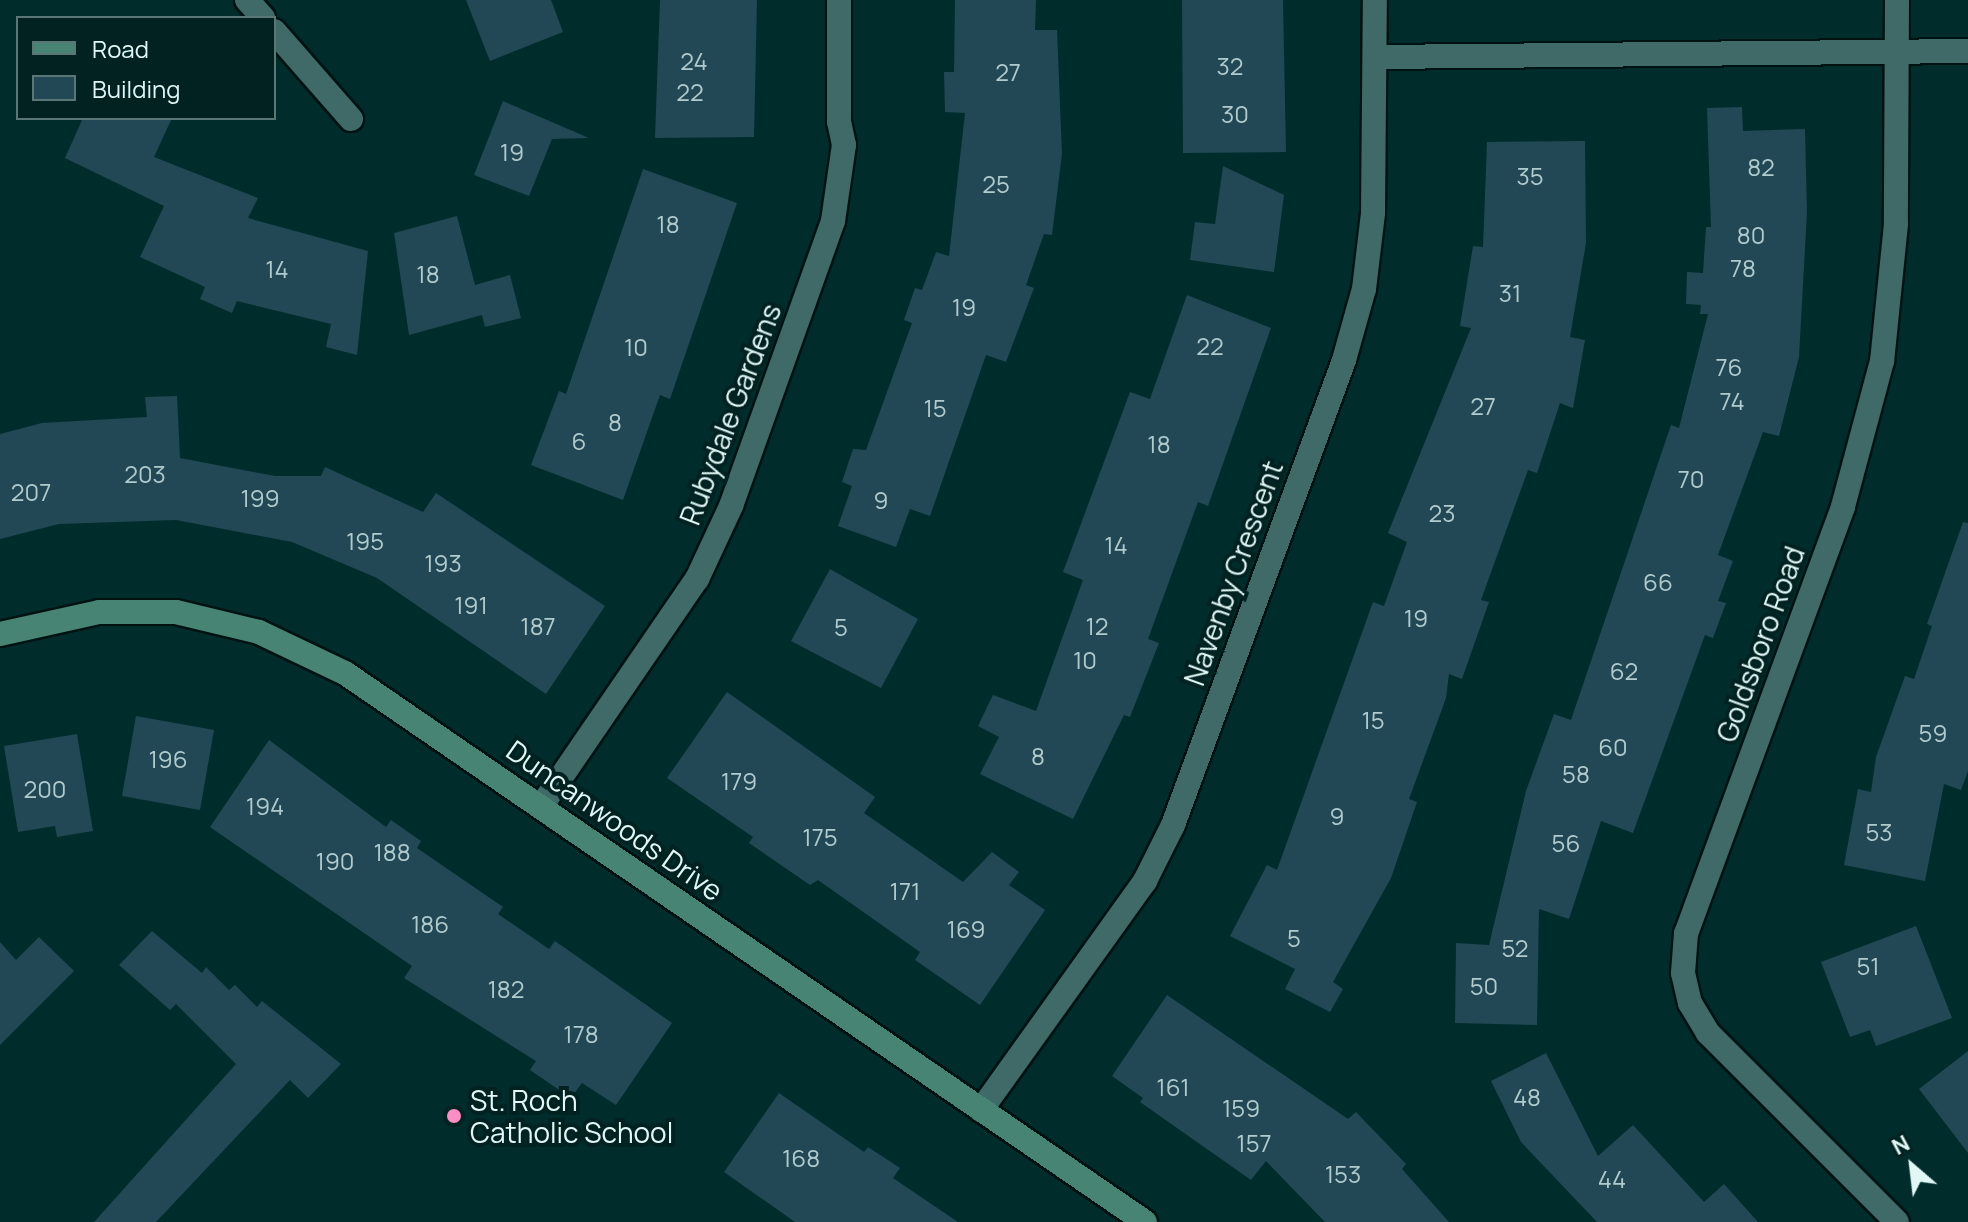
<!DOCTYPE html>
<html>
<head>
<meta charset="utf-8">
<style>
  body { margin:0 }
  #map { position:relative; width:1968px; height:1222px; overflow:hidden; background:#002d2c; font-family:Manrope,sans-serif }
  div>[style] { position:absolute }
  .building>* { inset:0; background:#224755 }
  .roads { filter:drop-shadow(2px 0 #001312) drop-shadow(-2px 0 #001312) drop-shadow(0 2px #001312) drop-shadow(0 -2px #001312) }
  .street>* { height:24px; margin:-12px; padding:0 12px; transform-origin:12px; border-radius:12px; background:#3f6a68 }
  .secondary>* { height:24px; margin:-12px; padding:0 12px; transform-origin:12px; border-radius:12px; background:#488474 }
  .dots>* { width:22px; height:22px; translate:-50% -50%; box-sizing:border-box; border:4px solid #012221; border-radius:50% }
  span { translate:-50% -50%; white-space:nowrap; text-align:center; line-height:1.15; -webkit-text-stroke:8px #012221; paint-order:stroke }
  .number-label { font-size:24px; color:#b0cbcd }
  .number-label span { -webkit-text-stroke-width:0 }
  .street-label { font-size:28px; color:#e0f7f5 }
  .poi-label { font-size:28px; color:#e0f7f5 }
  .left { translate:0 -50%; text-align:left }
  .legend { position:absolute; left:16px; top:16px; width:260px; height:104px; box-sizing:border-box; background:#012221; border:2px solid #5a7776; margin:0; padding:10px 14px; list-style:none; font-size:24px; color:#e0f7f5 }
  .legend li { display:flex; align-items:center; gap:16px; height:40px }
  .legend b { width:40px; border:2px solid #5a7776 }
  .north { position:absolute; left:1872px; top:1126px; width:80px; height:80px; -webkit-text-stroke:6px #012221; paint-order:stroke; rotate:332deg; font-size:22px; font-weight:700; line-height:32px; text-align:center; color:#e0f7f5 }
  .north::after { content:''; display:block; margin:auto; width:28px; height:36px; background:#e0f7f5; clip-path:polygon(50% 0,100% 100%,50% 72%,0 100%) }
</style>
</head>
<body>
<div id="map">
  <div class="building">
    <div style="clip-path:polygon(466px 0,551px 0,563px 32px,490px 61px)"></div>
    <div style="clip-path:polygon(660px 0,757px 0,754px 137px,655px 138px)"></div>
    <div style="clip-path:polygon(955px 0,1036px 0,1035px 30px,1057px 30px,1062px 154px,1052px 235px,1044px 234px,1026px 285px,1034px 288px,1006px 362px,986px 355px,930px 516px,910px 509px,896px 547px,838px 526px,852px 486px,842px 482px,853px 449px,866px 450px,912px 323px,904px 320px,915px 288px,922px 290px,936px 252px,949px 256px,965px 113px,945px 112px,944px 72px,954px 72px)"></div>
    <div style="clip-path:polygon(1182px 0,1283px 0,1286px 152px,1183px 153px)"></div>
    <div style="clip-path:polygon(503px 101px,589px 138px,552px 139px,529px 196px,474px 175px)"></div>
    <div style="clip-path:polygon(1742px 107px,1743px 131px,1805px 129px,1807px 212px,1799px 357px,1779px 436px,1763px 432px,1718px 555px,1733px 561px,1718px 601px,1726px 603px,1713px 638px,1705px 635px,1633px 833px,1601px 821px,1569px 919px,1539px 909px,1537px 1025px,1455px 1023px,1456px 943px,1489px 945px,1526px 791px,1554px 714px,1571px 720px,1671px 425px,1679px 428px,1708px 314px,1700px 314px,1701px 305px,1686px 304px,1687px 272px,1703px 273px,1706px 227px,1711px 227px,1707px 108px)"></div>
    <div style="clip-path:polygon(83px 118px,172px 118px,154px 157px,258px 198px,248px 218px,368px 251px,357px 355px,326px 347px,331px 324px,237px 301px,232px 313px,200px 299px,205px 287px,140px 257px,164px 206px,65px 158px)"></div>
    <div style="clip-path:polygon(1585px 141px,1586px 243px,1570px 337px,1585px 340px,1573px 408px,1560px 403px,1537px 473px,1528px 470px,1481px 600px,1489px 602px,1462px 679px,1449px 674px,1446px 698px,1409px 799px,1417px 802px,1391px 878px,1333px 982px,1343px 989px,1330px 1012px,1285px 989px,1295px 969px,1230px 936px,1267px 865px,1277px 870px,1373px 602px,1384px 606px,1407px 542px,1388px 533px,1471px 328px,1460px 326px,1473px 246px,1483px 247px,1487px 142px)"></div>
    <div style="clip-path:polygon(1223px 166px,1284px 195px,1274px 272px,1190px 260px,1195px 222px,1215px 224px)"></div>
    <div style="clip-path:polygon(643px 169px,737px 203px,670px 399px,660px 395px,623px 500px,531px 465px,559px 391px,566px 394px)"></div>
    <div style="clip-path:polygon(457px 216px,475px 285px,510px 275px,521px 318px,485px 327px,482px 315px,409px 335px,394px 233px)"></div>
    <div style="clip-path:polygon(1187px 295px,1271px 328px,1208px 506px,1198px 502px,1148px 639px,1159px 643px,1130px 717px,1124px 715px,1073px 819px,980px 774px,999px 737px,978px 726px,993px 695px,1036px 711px,1083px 580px,1063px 572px,1130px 392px,1150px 399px)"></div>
    <div style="clip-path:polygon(177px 396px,180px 458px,275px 476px,321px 476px,325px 467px,423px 512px,436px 493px,605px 606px,546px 694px,377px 578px,292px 542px,176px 520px,59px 524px,0 539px,0 434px,42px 423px,147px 417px,145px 397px)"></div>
    <div style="clip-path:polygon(1963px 522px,1968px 523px,1968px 771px,1961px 790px,1944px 784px,1925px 881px,1844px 865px,1858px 789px,1871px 792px,1876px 757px,1905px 676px,1914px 679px,1932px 626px,1927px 624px)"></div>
    <div style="clip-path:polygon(830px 569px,918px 619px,881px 688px,791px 641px)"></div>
    <div style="clip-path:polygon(727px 692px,875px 797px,864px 813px,963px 882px,992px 852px,1019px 872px,1009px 885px,1045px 910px,980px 1005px,915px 960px,920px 952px,818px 880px,810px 885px,749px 843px,753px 837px,667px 778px)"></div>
    <div style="clip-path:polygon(136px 716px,214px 730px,200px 810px,122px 796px)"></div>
    <div style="clip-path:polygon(77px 734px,93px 831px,57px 837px,55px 826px,18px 832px,4px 746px)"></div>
    <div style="clip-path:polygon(269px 740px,386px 827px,391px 820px,421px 841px,417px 848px,503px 907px,498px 914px,549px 949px,555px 941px,672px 1023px,616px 1105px,582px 1083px,571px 1098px,530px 1070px,536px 1061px,404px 978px,412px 966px,210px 827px)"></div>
    <div style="clip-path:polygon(1916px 926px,1952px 1018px,1876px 1046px,1870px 1030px,1850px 1037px,1821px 962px)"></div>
    <div style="clip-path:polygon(152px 931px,202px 973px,206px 967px,229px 990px,235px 985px,257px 1007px,262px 1001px,341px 1064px,308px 1098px,290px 1080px,156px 1222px,94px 1222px,236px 1064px,176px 1004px,170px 1010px,119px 965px)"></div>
    <div style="clip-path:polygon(39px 937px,74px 971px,0 1045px,0 942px,16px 960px)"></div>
    <div style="clip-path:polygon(1167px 995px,1348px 1119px,1356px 1112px,1406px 1164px,1402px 1169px,1449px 1222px,1325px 1222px,1266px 1161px,1251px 1180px,1140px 1102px,1143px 1098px,1112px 1076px)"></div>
    <div style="clip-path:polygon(1968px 1051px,1968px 1153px,1919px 1089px)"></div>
    <div style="clip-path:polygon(1546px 1053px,1598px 1156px,1633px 1125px,1704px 1202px,1724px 1184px,1758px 1222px,1597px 1222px,1521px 1142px,1491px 1081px)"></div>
    <div style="clip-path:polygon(779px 1093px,864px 1152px,868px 1147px,900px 1168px,893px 1178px,958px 1222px,795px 1222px,724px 1172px)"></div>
  </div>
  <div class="roads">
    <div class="street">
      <div style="left:247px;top:0;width:24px;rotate:48deg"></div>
      <div style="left:1897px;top:0;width:224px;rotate:90.3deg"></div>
      <div style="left:1896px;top:224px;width:138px;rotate:95.8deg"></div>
      <div style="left:1882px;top:361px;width:151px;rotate:105deg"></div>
      <div style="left:1843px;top:507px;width:454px;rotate:110.2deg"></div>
      <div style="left:1686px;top:933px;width:40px;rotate:94.3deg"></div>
      <div style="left:1683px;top:973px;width:31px;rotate:77deg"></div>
      <div style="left:1690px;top:1003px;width:35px;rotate:59deg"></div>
      <div style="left:1708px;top:1033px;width:267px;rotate:45deg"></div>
      <div style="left:274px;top:31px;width:117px;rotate:48.8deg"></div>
      <div style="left:1377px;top:57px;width:591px;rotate:-0.58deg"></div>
      <div style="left:542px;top:805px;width:274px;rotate:-55.6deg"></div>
      <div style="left:697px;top:579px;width:81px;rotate:-65deg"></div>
      <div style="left:731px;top:506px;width:303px;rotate:-70.3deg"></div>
      <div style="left:833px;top:221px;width:77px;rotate:-81.8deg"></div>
      <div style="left:844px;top:145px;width:24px;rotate:-102deg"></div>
      <div style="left:839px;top:122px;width:122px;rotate:-90deg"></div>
      <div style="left:981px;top:1110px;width:282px;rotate:-54.4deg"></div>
      <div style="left:1145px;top:881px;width:63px;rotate:-63.4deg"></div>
      <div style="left:1173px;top:825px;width:495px;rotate:-69.8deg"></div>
      <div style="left:1344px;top:360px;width:74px;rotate:-74.3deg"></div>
      <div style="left:1364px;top:289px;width:77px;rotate:-83.2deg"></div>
      <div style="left:1373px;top:213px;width:213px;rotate:-89.5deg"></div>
    </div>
    <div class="secondary">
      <div style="left:0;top:634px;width:101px;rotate:-12.5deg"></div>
      <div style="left:99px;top:612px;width:77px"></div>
      <div style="left:176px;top:612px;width:85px;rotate:13.5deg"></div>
      <div style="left:259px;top:632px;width:95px;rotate:25.5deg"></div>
      <div style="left:345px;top:673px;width:970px;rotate:34.46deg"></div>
    </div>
  </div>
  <div class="dots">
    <div style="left:454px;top:1116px;background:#fb8fc4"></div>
  </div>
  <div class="number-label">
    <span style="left:694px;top:61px">24</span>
    <span style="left:1230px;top:66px">32</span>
    <span style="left:1008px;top:72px">27</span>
    <span style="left:690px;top:92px">22</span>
    <span style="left:1235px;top:114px">30</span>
    <span style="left:512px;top:152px">19</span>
    <span style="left:1761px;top:167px">82</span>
    <span style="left:1530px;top:176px">35</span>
    <span style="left:996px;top:184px">25</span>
    <span style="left:668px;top:224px">18</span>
    <span style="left:1751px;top:235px">80</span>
    <span style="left:1743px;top:268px">78</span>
    <span style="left:277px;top:269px">14</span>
    <span style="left:428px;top:274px">18</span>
    <span style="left:1510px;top:293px">31</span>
    <span style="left:964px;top:307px">19</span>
    <span style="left:1210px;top:346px">22</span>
    <span style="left:636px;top:347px">10</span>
    <span style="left:1729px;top:367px">76</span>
    <span style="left:1732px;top:401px">74</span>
    <span style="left:1483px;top:406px">27</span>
    <span style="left:935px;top:408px">15</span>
    <span style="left:615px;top:422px">8</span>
    <span style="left:579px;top:441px">6</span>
    <span style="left:1159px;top:444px">18</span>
    <span style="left:145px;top:474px">203</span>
    <span style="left:1691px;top:479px">70</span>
    <span style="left:31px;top:492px">207</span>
    <span style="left:260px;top:498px">199</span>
    <span style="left:881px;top:500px">9</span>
    <span style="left:1442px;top:513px">23</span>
    <span style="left:365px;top:541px">195</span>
    <span style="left:1116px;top:545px">14</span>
    <span style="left:443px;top:563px">193</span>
    <span style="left:1658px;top:582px">66</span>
    <span style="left:471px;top:605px">191</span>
    <span style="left:1416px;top:618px">19</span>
    <span style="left:538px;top:626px">187</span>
    <span style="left:1097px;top:626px">12</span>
    <span style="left:841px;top:627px">5</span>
    <span style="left:1085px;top:660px">10</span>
    <span style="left:1624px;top:671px">62</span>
    <span style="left:1373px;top:720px">15</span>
    <span style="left:1933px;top:733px">59</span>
    <span style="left:1613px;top:747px">60</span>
    <span style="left:1038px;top:756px">8</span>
    <span style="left:168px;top:759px">196</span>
    <span style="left:1576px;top:774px">58</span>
    <span style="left:739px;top:781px">179</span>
    <span style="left:45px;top:789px">200</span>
    <span style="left:265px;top:806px">194</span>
    <span style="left:1337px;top:816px">9</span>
    <span style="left:1879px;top:832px">53</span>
    <span style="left:820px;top:837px">175</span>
    <span style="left:1566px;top:843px">56</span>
    <span style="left:392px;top:852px">188</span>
    <span style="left:335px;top:861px">190</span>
    <span style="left:905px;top:891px">171</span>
    <span style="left:430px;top:924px">186</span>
    <span style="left:966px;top:929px">169</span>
    <span style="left:1294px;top:938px">5</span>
    <span style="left:1515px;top:948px">52</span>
    <span style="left:1868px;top:966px">51</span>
    <span style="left:1484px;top:986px">50</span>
    <span style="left:506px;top:989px">182</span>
    <span style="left:581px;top:1034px">178</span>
    <span style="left:1173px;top:1087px">161</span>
    <span style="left:1527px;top:1097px">48</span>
    <span style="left:1241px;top:1108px">159</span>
    <span style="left:1254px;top:1143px">157</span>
    <span style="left:801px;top:1158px">168</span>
    <span style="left:1343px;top:1174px">153</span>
    <span style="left:1612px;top:1179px">44</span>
  </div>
  <div class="street-label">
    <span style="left:730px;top:414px;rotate:-69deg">Rubydale Gardens</span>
    <span style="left:1233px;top:573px;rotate:-70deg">Navenby Crescent</span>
    <span style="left:1760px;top:644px;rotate:-70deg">Goldsboro Road</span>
    <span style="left:615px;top:820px;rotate:35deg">Duncanwoods Drive</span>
  </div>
  <div class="poi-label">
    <span class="left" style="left:470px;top:1116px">St. Roch<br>Catholic School</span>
  </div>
  <ul class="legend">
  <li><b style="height:10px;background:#488474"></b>Road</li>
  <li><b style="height:22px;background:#224755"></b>Building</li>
  </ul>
  <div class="north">N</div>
</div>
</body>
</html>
